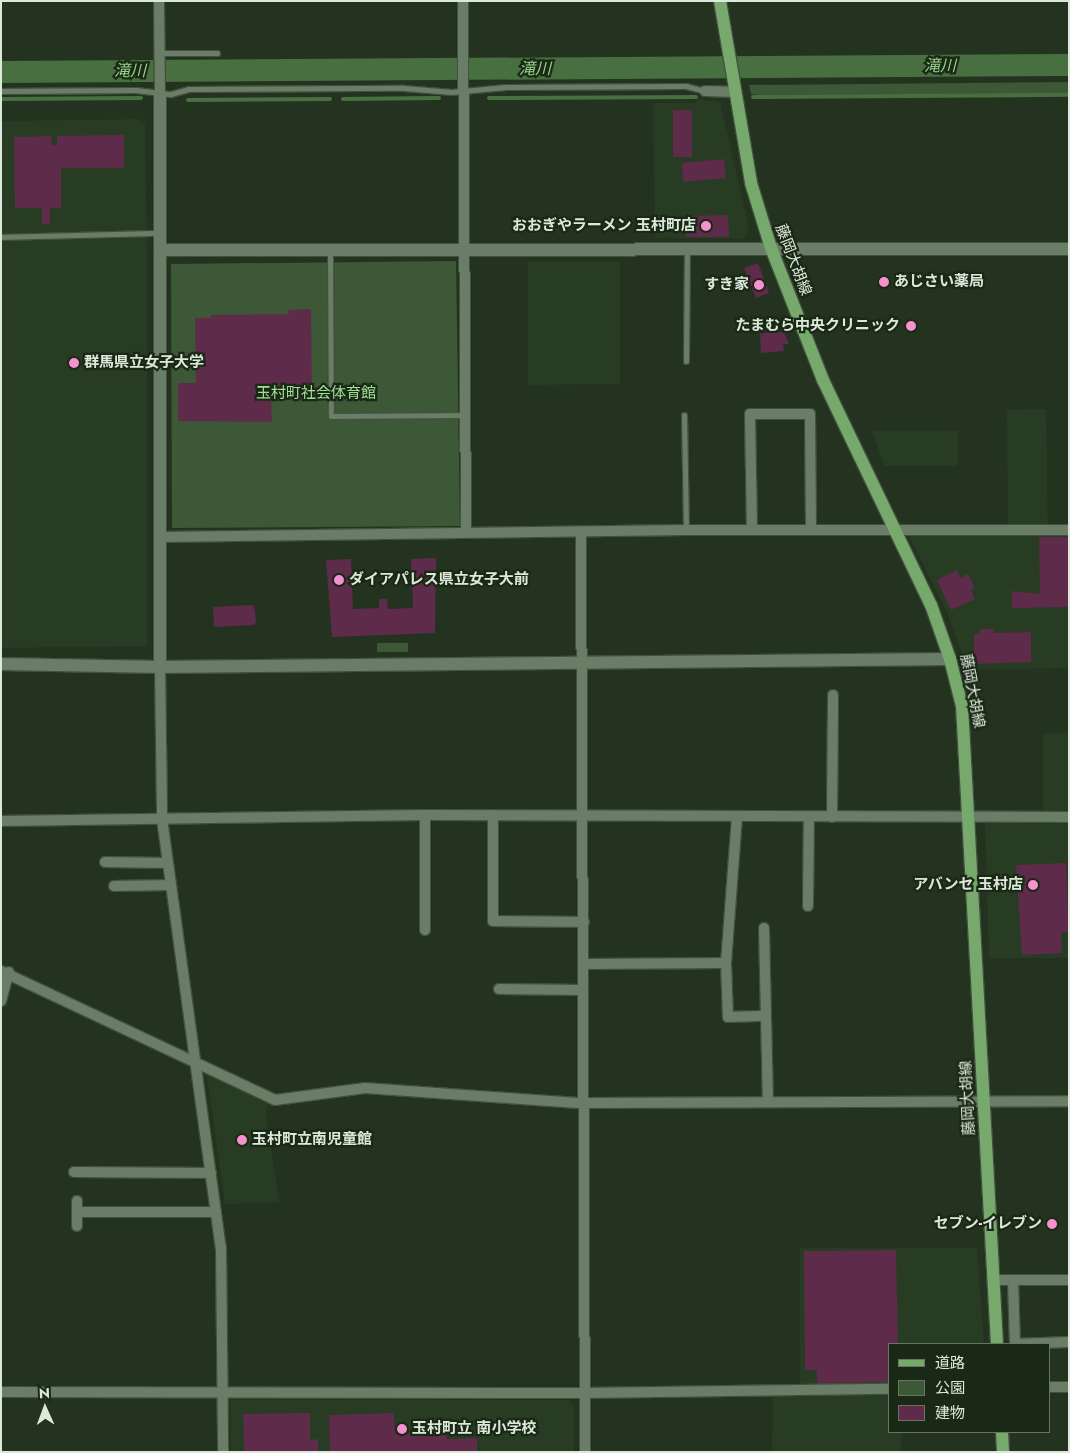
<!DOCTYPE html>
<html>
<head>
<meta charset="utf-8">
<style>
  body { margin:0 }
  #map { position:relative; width:1070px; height:1453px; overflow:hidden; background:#23331f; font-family:Jost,"Noto Sans JP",sans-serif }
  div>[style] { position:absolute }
  .built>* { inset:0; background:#273c22 }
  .green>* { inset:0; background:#3c5836 }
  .stream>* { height:4px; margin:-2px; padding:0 2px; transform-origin:2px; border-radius:2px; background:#486f3f }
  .river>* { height:22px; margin:-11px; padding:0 11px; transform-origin:11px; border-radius:11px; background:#486f3f }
  .building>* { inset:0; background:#5e2b4b }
  .roads { filter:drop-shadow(1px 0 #42503f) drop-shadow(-1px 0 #42503f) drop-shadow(0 1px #42503f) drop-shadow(0 -1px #42503f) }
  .service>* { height:5px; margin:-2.5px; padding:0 2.5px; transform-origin:2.5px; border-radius:2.5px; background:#6a7d66 }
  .minor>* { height:10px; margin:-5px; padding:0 5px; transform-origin:5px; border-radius:5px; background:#6a7d66 }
  .tertiary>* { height:12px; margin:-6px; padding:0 6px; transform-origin:6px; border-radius:6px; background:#6a7d66 }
  .primary>* { height:12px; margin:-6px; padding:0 6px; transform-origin:6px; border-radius:6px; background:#77a96d }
  .dots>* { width:14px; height:14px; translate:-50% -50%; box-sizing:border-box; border:2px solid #192915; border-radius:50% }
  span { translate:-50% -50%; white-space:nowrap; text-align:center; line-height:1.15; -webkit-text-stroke:4.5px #192915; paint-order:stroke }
  .poi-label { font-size:15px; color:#dde8db; font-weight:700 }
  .right { translate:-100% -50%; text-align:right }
  .left { translate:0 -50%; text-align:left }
  .street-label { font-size:15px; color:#dde8db }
  .park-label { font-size:15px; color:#a2de95 }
  .water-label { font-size:16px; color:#96d28a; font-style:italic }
  .frame { position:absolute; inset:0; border:2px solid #dde8db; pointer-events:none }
  .legend { position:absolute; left:888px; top:1343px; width:162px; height:90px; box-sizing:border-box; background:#192915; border:1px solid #677564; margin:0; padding:6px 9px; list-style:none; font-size:15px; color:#dde8db }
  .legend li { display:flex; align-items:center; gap:10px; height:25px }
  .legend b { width:25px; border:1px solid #677564 }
  .north { position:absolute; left:20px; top:1383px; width:50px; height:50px; -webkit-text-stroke:4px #192915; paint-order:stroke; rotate:358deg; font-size:14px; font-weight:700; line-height:20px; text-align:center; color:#dde8db }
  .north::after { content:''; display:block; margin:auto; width:18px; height:22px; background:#dde8db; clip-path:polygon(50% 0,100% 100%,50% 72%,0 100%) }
</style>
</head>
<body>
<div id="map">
  <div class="built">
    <div style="clip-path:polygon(698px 99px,720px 102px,749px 227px,743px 239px,655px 238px,653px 103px,695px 103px)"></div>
    <div style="clip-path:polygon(140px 119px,145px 124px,147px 254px,147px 646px,1px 648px,1px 121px)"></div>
    <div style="clip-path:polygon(528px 262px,620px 262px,620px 384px,528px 385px)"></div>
    <div style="clip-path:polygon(1046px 409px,1048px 535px,1069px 535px,1069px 668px,968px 670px,946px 610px,909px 536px,1008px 536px,1007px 410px)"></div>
    <div style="clip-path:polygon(872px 431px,958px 431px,958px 466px,884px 466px)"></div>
    <div style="clip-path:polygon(1069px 733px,1069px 958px,989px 958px,985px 823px,1043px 822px,1043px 734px)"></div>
    <div style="clip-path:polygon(207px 1075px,268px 1103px,266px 1114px,279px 1202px,225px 1204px)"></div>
    <div style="clip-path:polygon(800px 1248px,977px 1248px,984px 1344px,889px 1344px,889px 1432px,901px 1432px,901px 1452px,772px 1452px,773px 1396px,800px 1394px)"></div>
    <div style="clip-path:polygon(230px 1400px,569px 1400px,574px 1406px,574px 1452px,231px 1452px)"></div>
  </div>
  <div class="green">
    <div style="clip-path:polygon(1069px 82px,1069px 94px,758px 95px,751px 94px,749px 85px)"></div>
    <div style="clip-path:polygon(456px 261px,460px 526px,172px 528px,171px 264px)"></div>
    <div style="clip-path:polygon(377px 643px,408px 643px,408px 652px,377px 652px)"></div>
  </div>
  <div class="stream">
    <div style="left:753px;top:97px;width:316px;rotate:-0.4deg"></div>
    <div style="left:489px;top:98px;width:207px;rotate:-0.3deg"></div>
    <div style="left:1px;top:99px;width:140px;rotate:-0.4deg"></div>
    <div style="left:343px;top:99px;width:96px;rotate:-0.6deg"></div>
    <div style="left:188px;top:100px;width:142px;rotate:-0.4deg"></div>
  </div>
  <div class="river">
    <div style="left:1px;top:72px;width:1068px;rotate:-0.38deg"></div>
  </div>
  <div class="building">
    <div style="clip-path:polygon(673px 110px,692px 110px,692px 157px,673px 157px)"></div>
    <div style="clip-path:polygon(124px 135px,124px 168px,61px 168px,61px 208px,50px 208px,50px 224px,42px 224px,42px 208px,15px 208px,14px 137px,51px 136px,52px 145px,57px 145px,57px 136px)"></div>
    <div style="clip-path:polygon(724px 159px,726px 178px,683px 182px,682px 163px)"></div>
    <div style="clip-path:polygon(728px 215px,729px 237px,686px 237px,686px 226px,690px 226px,690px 216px)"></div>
    <div style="clip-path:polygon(758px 263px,769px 293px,756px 298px,744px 268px)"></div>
    <div style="clip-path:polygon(311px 309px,312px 400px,271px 400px,272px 422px,178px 421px,178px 383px,196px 383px,195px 318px,210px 318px,211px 315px,289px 314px,288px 310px)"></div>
    <div style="clip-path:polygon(784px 332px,789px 344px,783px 344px,784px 351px,761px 353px,760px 333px)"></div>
    <div style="clip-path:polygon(1039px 537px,1069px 537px,1069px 607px,1012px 608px,1012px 591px,1040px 594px)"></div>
    <div style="clip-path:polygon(436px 558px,435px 633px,332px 637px,326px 560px,351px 559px,353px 609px,379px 608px,379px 599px,387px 599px,388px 609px,413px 608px,411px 559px)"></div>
    <div style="clip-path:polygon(957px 570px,960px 578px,968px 574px,975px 588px,971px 590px,975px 599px,951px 610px,937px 580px)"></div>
    <div style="clip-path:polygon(254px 605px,256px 621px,254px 625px,214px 627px,213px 607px)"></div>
    <div style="clip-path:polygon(980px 629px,994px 629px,994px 633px,1031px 632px,1031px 662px,974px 664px,974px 634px,980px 634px)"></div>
    <div style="clip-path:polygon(1066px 863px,1069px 932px,1061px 932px,1062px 953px,1022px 955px,1016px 865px)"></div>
    <div style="clip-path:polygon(896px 1250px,898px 1344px,889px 1344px,889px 1382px,817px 1383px,817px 1370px,805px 1370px,804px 1251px)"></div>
    <div style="clip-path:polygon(310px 1413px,310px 1440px,318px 1439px,318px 1452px,244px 1452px,243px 1414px)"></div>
    <div style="clip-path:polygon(394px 1413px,395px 1434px,445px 1433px,447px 1439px,477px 1438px,477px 1452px,330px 1452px,329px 1415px)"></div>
  </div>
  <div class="roads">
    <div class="service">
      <div style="left:159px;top:53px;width:58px"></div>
      <div style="left:1px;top:91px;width:135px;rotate:-0.4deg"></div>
      <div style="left:136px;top:90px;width:35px;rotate:7deg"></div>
      <div style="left:171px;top:94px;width:18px;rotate:-16deg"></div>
      <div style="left:188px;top:89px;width:216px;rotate:-0.3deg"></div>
      <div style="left:404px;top:88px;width:48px;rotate:4.8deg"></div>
      <div style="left:452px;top:92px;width:54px;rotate:-5.3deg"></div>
      <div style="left:506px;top:87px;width:180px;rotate:-0.3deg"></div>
      <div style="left:686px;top:86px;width:20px;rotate:15deg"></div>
      <div style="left:1px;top:237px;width:158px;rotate:-1.5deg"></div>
      <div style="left:330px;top:249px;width:167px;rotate:89.7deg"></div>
      <div style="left:331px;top:416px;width:135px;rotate:-0.4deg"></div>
      <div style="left:686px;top:361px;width:112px;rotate:-89.5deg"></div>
      <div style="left:684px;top:415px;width:115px;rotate:89deg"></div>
    </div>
    <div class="minor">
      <div style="left:159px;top:1px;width:93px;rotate:89.4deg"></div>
      <div style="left:463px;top:1px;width:531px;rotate:89.68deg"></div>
      <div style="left:705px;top:91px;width:31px;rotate:2deg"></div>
      <div style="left:752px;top:530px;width:116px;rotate:-91deg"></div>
      <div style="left:750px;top:414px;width:60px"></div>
      <div style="left:810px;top:414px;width:116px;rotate:89.5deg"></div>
      <div style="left:581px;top:532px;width:920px;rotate:89.75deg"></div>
      <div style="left:161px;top:537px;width:525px;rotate:-0.76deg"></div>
      <div style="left:686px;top:530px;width:383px"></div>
      <div style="left:160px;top:667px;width:152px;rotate:89.2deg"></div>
      <div style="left:162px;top:819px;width:432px;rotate:82.2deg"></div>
      <div style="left:221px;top:1247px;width:205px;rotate:89.4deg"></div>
      <div style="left:425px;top:815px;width:115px;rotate:90deg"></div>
      <div style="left:493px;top:815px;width:106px;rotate:90deg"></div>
      <div style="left:493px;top:921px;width:91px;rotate:0.6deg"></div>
      <div style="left:832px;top:817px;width:122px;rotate:-89.5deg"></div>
      <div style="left:1px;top:821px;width:424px;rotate:-0.8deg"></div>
      <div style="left:425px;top:815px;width:644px;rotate:0.18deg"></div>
      <div style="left:105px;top:862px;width:62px;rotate:0.9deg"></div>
      <div style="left:114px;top:886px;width:57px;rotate:-1deg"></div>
      <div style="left:808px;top:906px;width:89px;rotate:-89.4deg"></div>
      <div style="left:764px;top:928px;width:174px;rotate:88.7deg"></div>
      <div style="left:726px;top:963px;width:146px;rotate:-85.7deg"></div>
      <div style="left:583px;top:964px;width:143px;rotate:-0.4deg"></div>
      <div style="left:726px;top:963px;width:54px;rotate:87.9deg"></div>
      <div style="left:728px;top:1017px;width:38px;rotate:-2deg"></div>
      <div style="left:1px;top:971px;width:303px;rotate:25.2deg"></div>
      <div style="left:275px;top:1100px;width:91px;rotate:-7.6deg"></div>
      <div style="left:365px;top:1088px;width:217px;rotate:4deg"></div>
      <div style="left:581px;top:1103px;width:488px;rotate:-0.2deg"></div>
      <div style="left:499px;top:989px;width:84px;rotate:0.7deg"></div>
      <div style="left:1px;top:1001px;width:30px;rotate:-75deg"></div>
      <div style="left:74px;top:1172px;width:137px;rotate:0.4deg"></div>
      <div style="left:77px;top:1212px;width:139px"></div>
      <div style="left:77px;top:1226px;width:25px;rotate:-90deg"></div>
      <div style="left:994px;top:1280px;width:75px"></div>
      <div style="left:1013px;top:1280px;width:64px;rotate:88.2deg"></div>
      <div style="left:1016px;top:1344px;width:53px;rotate:-2.2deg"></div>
      <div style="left:1049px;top:1387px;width:20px"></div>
      <div style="left:1px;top:1392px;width:584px;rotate:0.1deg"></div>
      <div style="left:585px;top:1393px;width:304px;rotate:-0.8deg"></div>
    </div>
    <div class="tertiary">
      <div style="left:160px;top:94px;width:573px;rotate:90deg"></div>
      <div style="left:160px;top:250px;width:909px;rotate:-0.06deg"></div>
      <div style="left:1px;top:664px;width:159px;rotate:1.1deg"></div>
      <div style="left:160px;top:667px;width:790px;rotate:-0.58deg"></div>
    </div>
    <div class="primary">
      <div style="left:720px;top:1px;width:185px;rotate:80.3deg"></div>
      <div style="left:751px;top:183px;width:68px;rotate:72.9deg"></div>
      <div style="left:771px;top:248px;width:142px;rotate:68.5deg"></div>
      <div style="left:823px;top:380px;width:250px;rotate:64.4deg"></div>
      <div style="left:931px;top:605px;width:57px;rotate:70.6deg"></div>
      <div style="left:950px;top:659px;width:49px;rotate:75.7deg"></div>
      <div style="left:962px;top:706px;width:639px;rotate:86.86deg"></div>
      <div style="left:1002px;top:1432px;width:20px;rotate:87deg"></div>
    </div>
  </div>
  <div class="dots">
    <div style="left:706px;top:226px;background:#f790ce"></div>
    <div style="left:884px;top:282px;background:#f790ce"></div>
    <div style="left:759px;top:285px;background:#f790ce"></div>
    <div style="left:911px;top:326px;background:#f790ce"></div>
    <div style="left:74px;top:363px;background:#f790ce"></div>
    <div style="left:339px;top:580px;background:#f790ce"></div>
    <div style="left:1033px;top:885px;background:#f790ce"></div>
    <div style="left:242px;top:1140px;background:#f790ce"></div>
    <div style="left:1052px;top:1224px;background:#f790ce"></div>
    <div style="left:402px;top:1429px;background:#f790ce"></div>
  </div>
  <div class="poi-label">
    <span class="right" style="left:696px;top:226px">おおぎやラーメン 玉村町店</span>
    <span class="left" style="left:894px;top:282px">あじさい薬局</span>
    <span class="right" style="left:749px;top:285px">すき家</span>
    <span class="right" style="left:900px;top:326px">たまむら中央クリニック</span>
    <span class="left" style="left:84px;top:363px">群馬県立女子大学</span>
    <span class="left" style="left:349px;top:580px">ダイアパレス県立女子大前</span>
    <span class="right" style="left:1023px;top:885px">アバンセ 玉村店</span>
    <span class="left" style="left:252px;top:1140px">玉村町立南児童館</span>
    <span class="right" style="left:1042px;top:1224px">セブン-イレブン</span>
    <span class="left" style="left:412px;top:1429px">玉村町立 南小学校</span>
  </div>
  <div class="street-label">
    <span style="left:793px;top:260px;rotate:69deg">藤岡大胡線</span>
    <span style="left:972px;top:691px;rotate:79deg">藤岡大胡線</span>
    <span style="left:968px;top:1098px;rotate:-93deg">藤岡大胡線</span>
  </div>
  <div class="park-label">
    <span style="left:316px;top:394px">玉村町社会体育館</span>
  </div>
  <div class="water-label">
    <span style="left:940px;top:66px">滝川</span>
    <span style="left:535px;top:69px">滝川</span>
    <span style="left:130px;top:71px">滝川</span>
  </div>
  <div class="frame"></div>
  <ul class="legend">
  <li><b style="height:6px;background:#77a96d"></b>道路</li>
  <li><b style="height:14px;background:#3c5836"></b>公園</li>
  <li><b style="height:14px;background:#5e2b4b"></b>建物</li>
  </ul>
  <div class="north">N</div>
</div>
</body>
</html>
